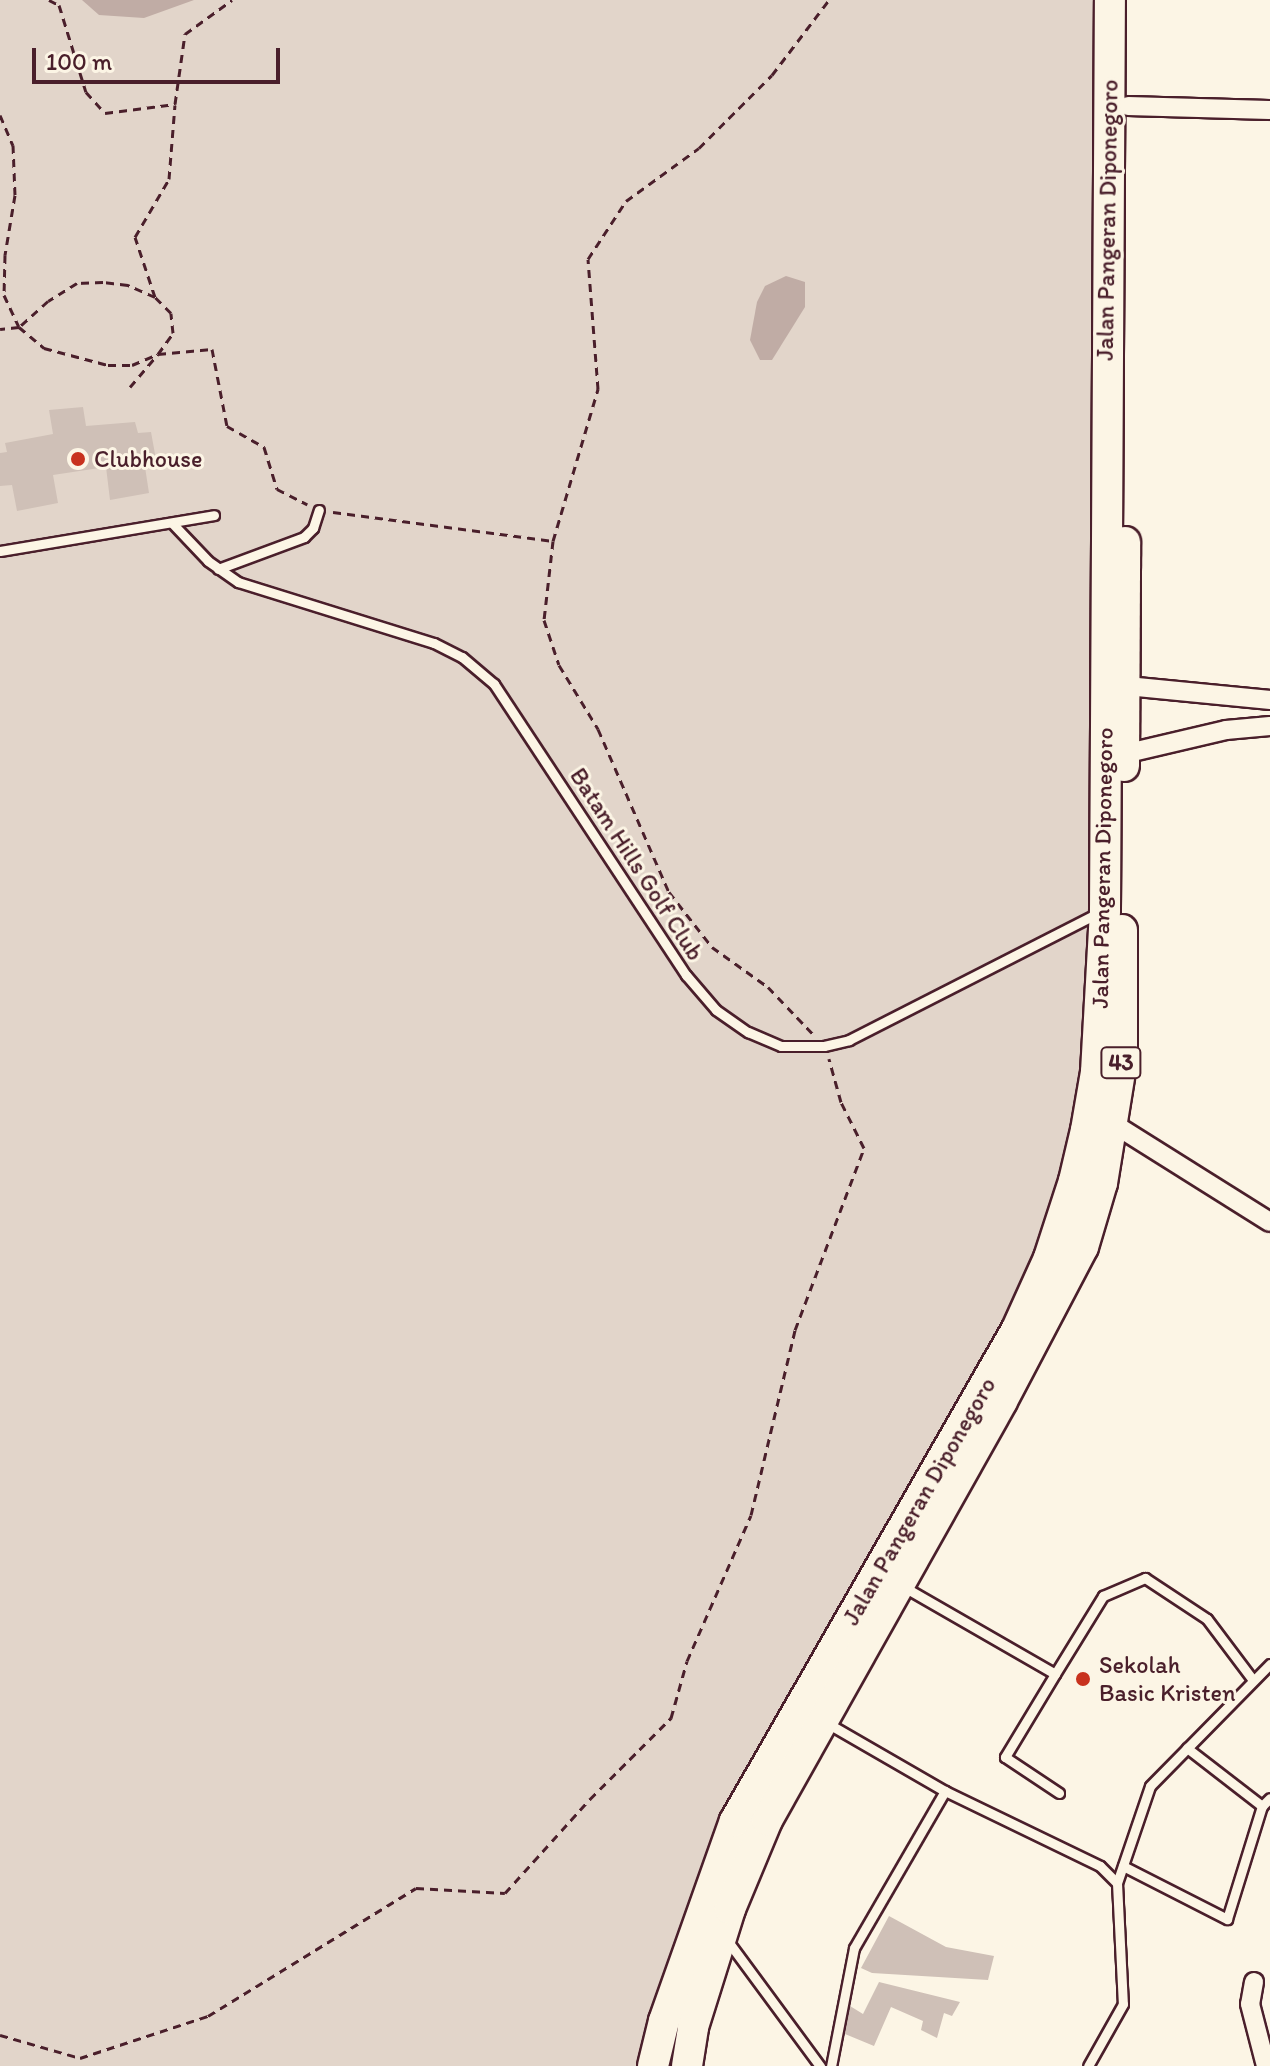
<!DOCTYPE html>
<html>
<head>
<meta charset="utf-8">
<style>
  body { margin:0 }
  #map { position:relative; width:1270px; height:2066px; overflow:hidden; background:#fcf5e5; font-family:Itim,sans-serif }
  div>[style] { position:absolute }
  .green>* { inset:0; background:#e2d5ca }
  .water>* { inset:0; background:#c0aca5 }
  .building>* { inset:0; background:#cfc0b7 }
  .path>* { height:3px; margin-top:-1.5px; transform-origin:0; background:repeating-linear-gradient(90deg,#4a1f2b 0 8px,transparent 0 14px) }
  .roads { filter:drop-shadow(2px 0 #4a1f2b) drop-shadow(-2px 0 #4a1f2b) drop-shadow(0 2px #4a1f2b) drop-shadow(0 -2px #4a1f2b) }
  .service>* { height:9px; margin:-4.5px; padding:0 4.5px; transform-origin:4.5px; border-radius:4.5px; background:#fcf5e5 }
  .minor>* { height:18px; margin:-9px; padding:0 9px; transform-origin:9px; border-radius:9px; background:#fcf5e5 }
  .trunk>* { height:30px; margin:-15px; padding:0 15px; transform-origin:15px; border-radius:15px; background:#fcf5e5 }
  .dots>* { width:22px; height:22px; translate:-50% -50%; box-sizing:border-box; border:4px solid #fcf5e5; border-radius:50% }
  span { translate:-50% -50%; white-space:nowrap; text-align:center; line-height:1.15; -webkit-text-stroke:6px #fcf5e5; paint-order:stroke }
  .shield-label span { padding:2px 6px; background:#fcf5e5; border:2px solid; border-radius:6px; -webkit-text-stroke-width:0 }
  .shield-label { font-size:22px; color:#4a1f2b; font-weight:700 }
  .street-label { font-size:24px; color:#4a1f2b }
  .poi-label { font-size:24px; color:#4a1f2b }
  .left { translate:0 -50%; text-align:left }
  .scale { position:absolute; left:32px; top:48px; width:248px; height:36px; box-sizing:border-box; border:4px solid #4a1f2b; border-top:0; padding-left:10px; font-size:24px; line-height:28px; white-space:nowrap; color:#4a1f2b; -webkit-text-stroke:6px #fcf5e5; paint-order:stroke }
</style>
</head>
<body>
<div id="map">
  <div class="green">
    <div style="clip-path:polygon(0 0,1114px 0,1111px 432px,1082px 1186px,656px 2066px,0 2066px)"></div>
  </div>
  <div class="water">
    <div style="clip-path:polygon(82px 0,194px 0,144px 18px,99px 15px)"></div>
    <div style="clip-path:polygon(786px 276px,805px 282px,805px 307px,772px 360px,760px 360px,750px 340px,757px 302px,765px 286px)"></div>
  </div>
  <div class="building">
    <div style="clip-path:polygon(83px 407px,86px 426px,135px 422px,138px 433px,151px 432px,157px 465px,145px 467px,149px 493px,110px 500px,106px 467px,53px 475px,58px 503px,17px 511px,12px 485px,0 486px,0 453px,7px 452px,5px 443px,53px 434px,49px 410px)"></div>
    <div style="clip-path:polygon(889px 1916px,946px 1947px,994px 1956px,988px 1980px,872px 1973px,861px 1968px)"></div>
    <div style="clip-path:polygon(879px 1982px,960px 2002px,952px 2016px,944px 2013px,937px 2038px,921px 2030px,923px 2021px,891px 2007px,874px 2046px,845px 2034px,850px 2006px,863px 2014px)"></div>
  </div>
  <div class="path">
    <div style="left:49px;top:0;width:11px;rotate:27deg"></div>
    <div style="left:59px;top:5px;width:91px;rotate:72.8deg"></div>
    <div style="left:86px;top:92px;width:28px;rotate:48deg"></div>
    <div style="left:105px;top:113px;width:71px;rotate:-7.3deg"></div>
    <div style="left:175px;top:104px;width:71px;rotate:-81.9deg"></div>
    <div style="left:185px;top:34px;width:58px;rotate:-35.9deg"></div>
    <div style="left:0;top:115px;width:33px;rotate:67deg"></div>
    <div style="left:13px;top:145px;width:50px;rotate:87.7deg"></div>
    <div style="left:15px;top:195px;width:61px;rotate:99.5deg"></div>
    <div style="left:5px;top:255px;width:40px;rotate:91.4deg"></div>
    <div style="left:4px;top:295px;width:35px;rotate:65deg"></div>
    <div style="left:19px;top:327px;width:33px;rotate:40deg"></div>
    <div style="left:44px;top:348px;width:66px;rotate:14.9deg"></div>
    <div style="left:108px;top:365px;width:24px"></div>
    <div style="left:132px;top:365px;width:28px;rotate:-23deg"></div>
    <div style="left:158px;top:354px;width:26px;rotate:-54deg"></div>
    <div style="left:173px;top:333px;width:20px;rotate:-96deg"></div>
    <div style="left:171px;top:313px;width:23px;rotate:-135deg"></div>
    <div style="left:155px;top:297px;width:30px;rotate:-156deg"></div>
    <div style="left:128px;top:285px;width:25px;rotate:-173deg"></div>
    <div style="left:103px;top:282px;width:26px;rotate:178deg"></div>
    <div style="left:77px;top:283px;width:34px;rotate:148deg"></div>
    <div style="left:48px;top:301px;width:39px;rotate:138deg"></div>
    <div style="left:19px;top:327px;width:19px;rotate:174deg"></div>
    <div style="left:155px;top:297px;width:63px;rotate:-108.4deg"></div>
    <div style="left:135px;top:237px;width:67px;rotate:-59.6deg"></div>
    <div style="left:169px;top:179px;width:74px;rotate:-85.4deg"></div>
    <div style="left:130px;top:387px;width:43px;rotate:-49.7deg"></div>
    <div style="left:158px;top:354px;width:54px;rotate:-5.3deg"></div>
    <div style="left:212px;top:349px;width:78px;rotate:79deg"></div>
    <div style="left:227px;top:426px;width:43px;rotate:29.6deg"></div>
    <div style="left:264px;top:447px;width:44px;rotate:72.8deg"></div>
    <div style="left:277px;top:489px;width:34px;rotate:27deg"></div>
    <div style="left:333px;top:512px;width:222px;rotate:7.5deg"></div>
    <div style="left:553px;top:541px;width:159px;rotate:-73.5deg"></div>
    <div style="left:598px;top:389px;width:130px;rotate:-94.4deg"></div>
    <div style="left:588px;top:259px;width:69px;rotate:-56.8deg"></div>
    <div style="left:626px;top:201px;width:90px;rotate:-36deg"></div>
    <div style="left:699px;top:148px;width:103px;rotate:-45deg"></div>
    <div style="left:772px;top:75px;width:94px;rotate:-52.8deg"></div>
    <div style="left:553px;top:541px;width:80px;rotate:96.5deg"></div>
    <div style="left:544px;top:620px;width:47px;rotate:71.6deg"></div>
    <div style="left:559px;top:665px;width:75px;rotate:58.6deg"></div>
    <div style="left:598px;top:729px;width:178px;rotate:66.5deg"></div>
    <div style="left:669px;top:892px;width:70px;rotate:52deg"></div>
    <div style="left:712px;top:947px;width:69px;rotate:35.5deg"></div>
    <div style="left:768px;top:987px;width:64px;rotate:46.3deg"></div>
    <div style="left:0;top:2035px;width:83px;rotate:16deg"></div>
    <div style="left:80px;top:2058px;width:135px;rotate:-18.2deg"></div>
    <div style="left:208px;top:2016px;width:244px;rotate:-31.6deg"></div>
    <div style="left:416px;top:1888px;width:89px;rotate:3.2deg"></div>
    <div style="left:505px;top:1893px;width:127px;rotate:-47.9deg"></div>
    <div style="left:590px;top:1799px;width:115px;rotate:-45deg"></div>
    <div style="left:671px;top:1718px;width:59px;rotate:-74.3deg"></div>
    <div style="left:687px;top:1661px;width:159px;rotate:-66.3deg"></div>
    <div style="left:751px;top:1515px;width:190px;rotate:-76.6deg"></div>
    <div style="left:795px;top:1330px;width:195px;rotate:-69.2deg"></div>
    <div style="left:864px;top:1148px;width:51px;rotate:-116.6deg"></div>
    <div style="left:841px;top:1102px;width:45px;rotate:-105.6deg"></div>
  </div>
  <div class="roads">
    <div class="service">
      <div style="left:172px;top:523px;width:52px;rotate:46.5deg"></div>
      <div style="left:208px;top:561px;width:37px;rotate:35deg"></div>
      <div style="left:238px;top:582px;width:205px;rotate:17.3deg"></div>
      <div style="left:434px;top:643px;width:31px;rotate:27deg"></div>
      <div style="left:462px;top:657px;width:42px;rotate:40.2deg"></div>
      <div style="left:494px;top:684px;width:349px;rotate:56.6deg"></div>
      <div style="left:686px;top:975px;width:46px;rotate:49.4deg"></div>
      <div style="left:716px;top:1010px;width:39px;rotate:35deg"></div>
      <div style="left:748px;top:1032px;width:36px;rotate:23deg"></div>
      <div style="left:781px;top:1046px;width:43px"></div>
      <div style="left:824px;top:1046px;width:26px;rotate:-13deg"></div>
      <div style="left:849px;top:1040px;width:280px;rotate:-27deg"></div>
      <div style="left:0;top:551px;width:217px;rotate:-9.5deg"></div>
      <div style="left:218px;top:569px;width:92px;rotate:-20.4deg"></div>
      <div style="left:304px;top:537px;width:13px;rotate:-45deg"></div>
      <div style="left:313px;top:528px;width:19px;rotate:-72deg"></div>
      <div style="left:904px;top:1587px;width:174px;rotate:29.9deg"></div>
      <div style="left:1055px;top:1674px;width:97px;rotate:121.1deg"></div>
      <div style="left:1005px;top:1757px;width:65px;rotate:33.7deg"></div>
      <div style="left:1055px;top:1674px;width:92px;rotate:-58.4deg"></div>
      <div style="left:1103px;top:1596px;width:46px;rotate:-23.2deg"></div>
      <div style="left:1145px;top:1578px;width:74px;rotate:33.5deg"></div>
      <div style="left:1207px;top:1619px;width:76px;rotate:53deg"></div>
      <div style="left:827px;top:1723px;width:136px;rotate:30deg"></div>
      <div style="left:945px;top:1791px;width:181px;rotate:120.1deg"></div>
      <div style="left:854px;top:1948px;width:120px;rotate:101deg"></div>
      <div style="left:1187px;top:1748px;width:95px;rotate:37.7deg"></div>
      <div style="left:945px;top:1791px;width:172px;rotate:25.8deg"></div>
      <div style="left:1100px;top:1866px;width:24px;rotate:45deg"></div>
      <div style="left:1117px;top:1883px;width:121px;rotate:87.2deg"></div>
      <div style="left:1123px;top:2004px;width:71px;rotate:119.4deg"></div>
      <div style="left:1123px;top:1866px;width:117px;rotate:27deg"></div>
      <div style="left:1227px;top:1919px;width:118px;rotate:-72.8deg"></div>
      <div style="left:1262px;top:1806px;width:11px;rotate:-45deg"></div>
      <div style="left:1117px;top:1883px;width:102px;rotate:-71.2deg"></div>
      <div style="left:1150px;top:1786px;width:171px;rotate:-45.5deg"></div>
      <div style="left:727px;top:1940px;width:157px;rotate:53.6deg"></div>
    </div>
    <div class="minor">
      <div style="left:1128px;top:106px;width:142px;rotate:1.6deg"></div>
      <div style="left:1127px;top:686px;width:144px;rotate:5.6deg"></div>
      <div style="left:1124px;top:754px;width:105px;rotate:-13.2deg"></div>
      <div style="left:1226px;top:730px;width:44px;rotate:-5.2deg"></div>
      <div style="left:1112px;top:1123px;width:186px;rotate:32.1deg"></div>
      <div style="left:1254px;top:1982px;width:22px;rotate:100deg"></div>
      <div style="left:1250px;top:2004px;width:64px;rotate:75.5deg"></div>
    </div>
    <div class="trunk">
      <div style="left:1124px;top:766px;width:224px;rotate:-89.7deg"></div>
      <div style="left:653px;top:2066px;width:46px;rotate:-76.3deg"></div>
      <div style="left:664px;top:2021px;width:212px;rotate:-70.5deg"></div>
      <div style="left:735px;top:1821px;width:567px;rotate:-60.18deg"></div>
      <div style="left:1017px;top:1329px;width:78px;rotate:-65.7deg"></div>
      <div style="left:1049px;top:1258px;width:81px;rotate:-72deg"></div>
      <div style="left:1074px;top:1181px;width:52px;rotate:-76.8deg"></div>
      <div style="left:1086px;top:1130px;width:59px;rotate:-80.2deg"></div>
      <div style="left:1096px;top:1072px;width:162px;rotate:-86.8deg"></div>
      <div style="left:1105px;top:910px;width:910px;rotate:-89.69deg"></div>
      <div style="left:687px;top:2066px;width:39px;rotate:-81deg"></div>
      <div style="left:693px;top:2027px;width:124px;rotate:-72.6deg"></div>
      <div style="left:730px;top:1909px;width:96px;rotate:-67.4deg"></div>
      <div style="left:767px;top:1820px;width:480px;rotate:-60.7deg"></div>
      <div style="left:1002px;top:1401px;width:174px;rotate:-62.3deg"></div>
      <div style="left:1083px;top:1247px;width:67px;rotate:-73.5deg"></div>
      <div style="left:1102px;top:1183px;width:125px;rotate:-80.8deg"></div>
      <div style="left:1122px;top:1060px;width:130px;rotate:-90deg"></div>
    </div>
  </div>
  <div class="dots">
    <div style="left:78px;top:459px;background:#c8321e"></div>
    <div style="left:1083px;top:1679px;background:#c8321e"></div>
  </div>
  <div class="shield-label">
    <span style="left:1121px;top:1063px">43</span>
  </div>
  <div class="street-label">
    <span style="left:1107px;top:220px;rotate:-89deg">Jalan Pangeran Diponegoro</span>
    <span style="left:637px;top:864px;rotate:57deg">Batam Hills Golf Club</span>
    <span style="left:1102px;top:868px;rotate:-89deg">Jalan Pangeran Diponegoro</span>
    <span style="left:919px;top:1501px;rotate:-60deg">Jalan Pangeran Diponegoro</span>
  </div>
  <div class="poi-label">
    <span class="left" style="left:94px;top:459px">Clubhouse</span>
    <span class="left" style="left:1099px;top:1679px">Sekolah<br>Basic Kristen</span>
  </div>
  <div class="scale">100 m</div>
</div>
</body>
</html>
